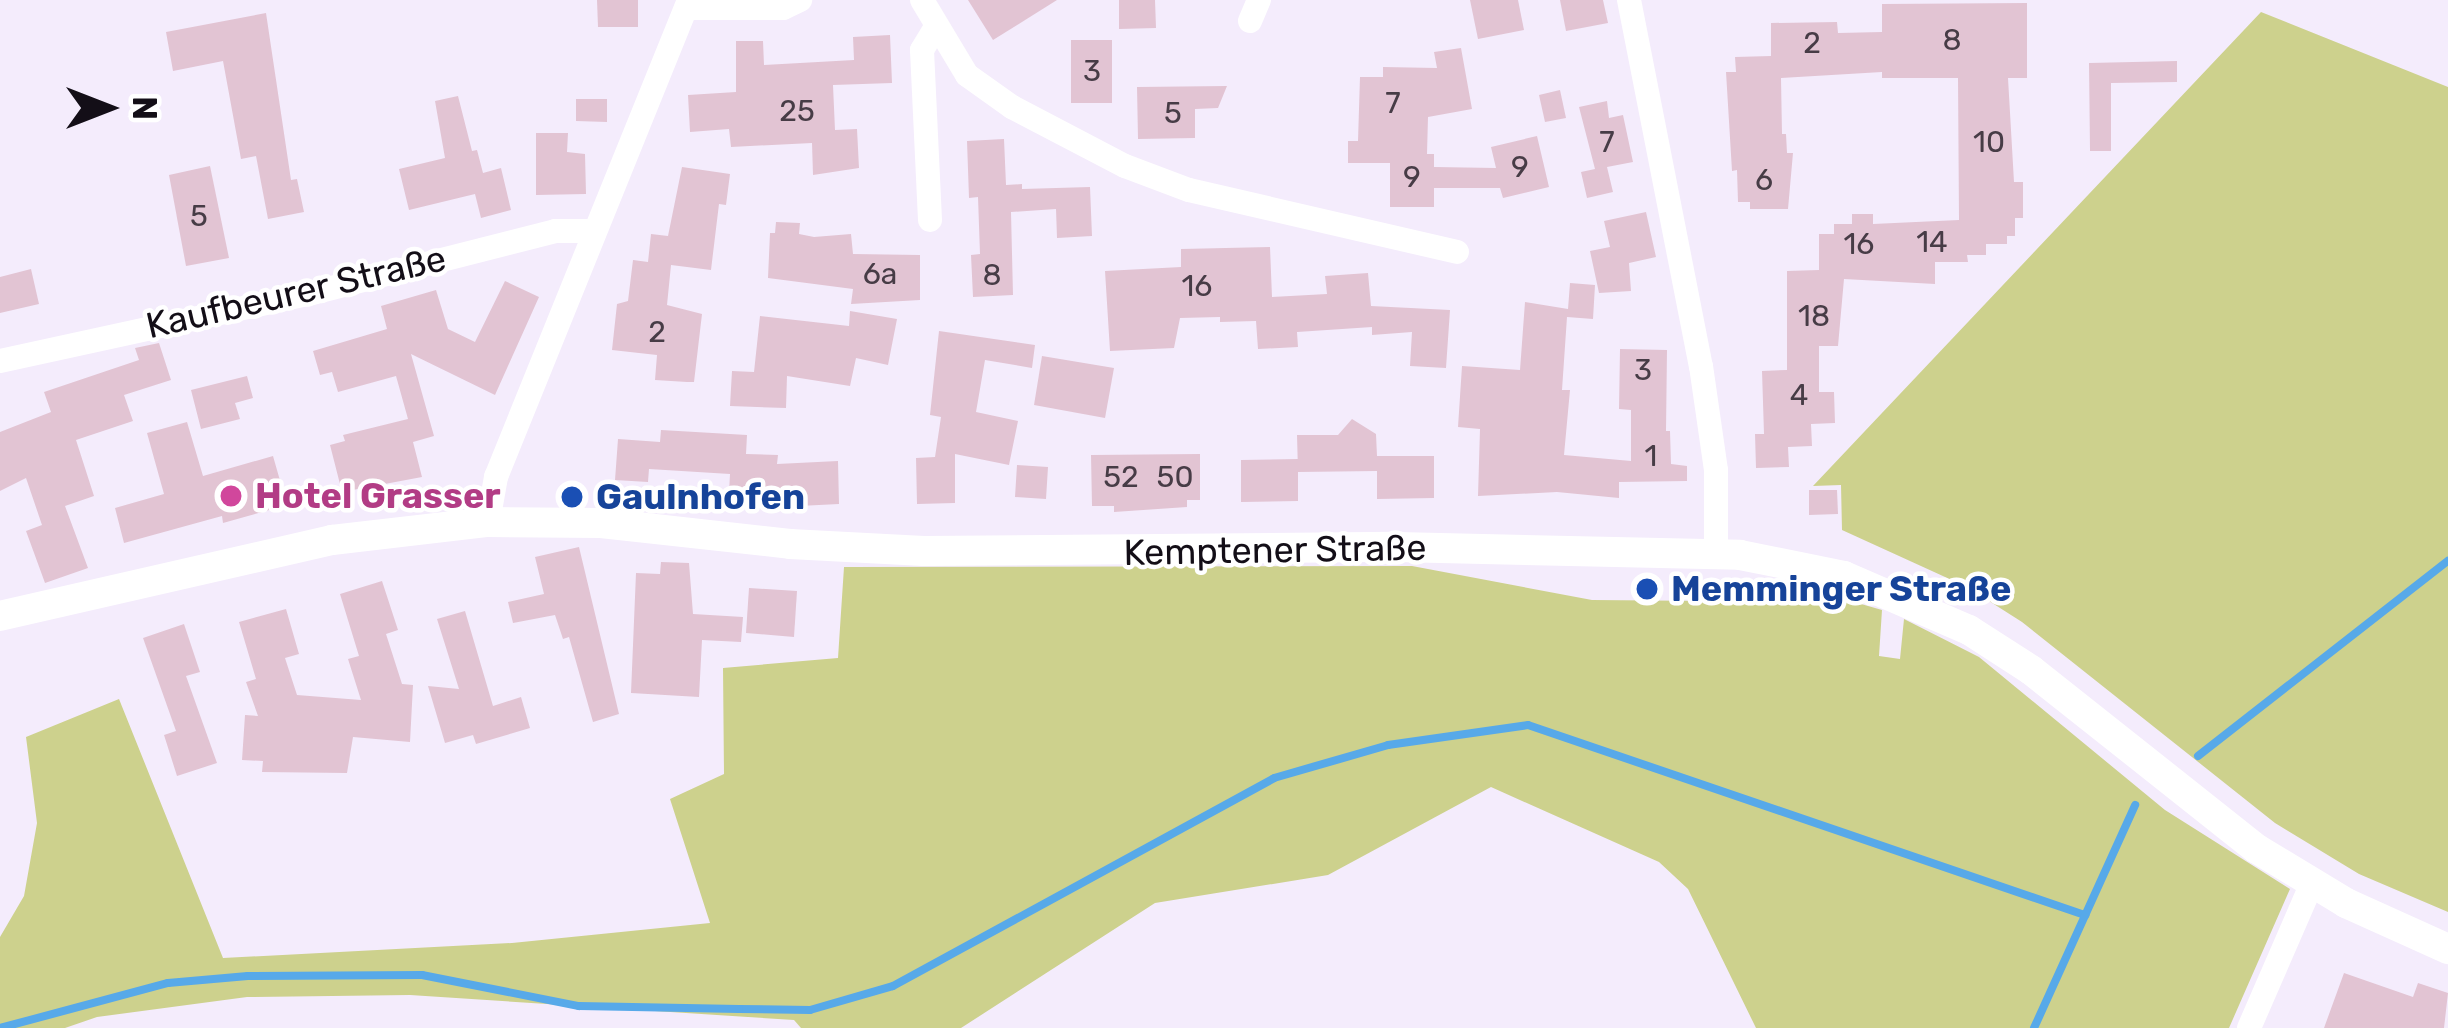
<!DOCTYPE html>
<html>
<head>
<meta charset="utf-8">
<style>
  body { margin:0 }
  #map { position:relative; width:2448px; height:1028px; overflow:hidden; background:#f4ecfc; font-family:Rubik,sans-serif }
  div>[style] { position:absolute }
  .green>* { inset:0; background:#cdd18d }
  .stream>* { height:8px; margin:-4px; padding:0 4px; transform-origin:4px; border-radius:4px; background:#57a9e9 }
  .building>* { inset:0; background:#e2c4d3 }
  .minor>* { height:24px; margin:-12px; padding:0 12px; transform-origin:12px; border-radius:12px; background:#fff }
  .tertiary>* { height:30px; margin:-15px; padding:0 15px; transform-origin:15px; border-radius:15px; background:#fff }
  .dots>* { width:33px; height:33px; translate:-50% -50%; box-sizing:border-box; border:6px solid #fff; border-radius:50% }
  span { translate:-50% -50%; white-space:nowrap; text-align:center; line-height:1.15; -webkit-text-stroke:9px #fff; paint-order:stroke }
  .number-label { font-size:30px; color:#473c46 }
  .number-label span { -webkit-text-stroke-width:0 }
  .street-label { font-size:36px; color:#130e17 }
  .hotel-label { font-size:36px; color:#b23c85; font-weight:700 }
  .left { translate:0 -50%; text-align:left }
  .transit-label { font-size:36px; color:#164399; font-weight:700 }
  .north { position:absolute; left:48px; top:48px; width:120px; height:120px; -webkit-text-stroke:9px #fff; paint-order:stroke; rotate:90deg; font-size:33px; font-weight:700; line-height:48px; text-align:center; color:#130e17 }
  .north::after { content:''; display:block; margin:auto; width:42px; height:54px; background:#130e17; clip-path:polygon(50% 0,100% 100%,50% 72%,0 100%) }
</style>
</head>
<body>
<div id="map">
  <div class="green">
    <div style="clip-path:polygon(2261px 12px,2448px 87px,2448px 912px,2359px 874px,2275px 823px,2022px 622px,1967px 587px,1842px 530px,1841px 485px,1813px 486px)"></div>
    <div style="clip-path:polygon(1412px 566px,1592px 600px,1711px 601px,1781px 593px,1788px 583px,1882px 610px,1879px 656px,1900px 659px,1904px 619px,1979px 657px,2165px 810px,2290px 889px,2229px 1028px,1756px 1028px,1688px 889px,1659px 862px,1491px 787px,1328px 875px,1155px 903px,961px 1028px,801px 1028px,794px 1020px,410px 995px,247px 997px,97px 1017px,65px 1028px,0 1028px,0 937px,24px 896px,37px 823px,26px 737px,119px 699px,223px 958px,512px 943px,710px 923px,670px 799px,724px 774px,723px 668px,838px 658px,844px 567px)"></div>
  </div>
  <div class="stream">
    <div style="left:2198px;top:756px;width:317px;rotate:-38deg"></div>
    <div style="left:739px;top:1009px;width:71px;rotate:0.8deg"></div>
    <div style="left:810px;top:1010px;width:86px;rotate:-16.1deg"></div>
    <div style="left:893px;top:986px;width:434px;rotate:-28.6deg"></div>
    <div style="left:1274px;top:778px;width:119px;rotate:-16.1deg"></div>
    <div style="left:1388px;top:745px;width:141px;rotate:-8.1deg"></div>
    <div style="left:1528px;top:725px;width:589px;rotate:18.84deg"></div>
    <div style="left:0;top:1028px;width:174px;rotate:-15deg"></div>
    <div style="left:168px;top:983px;width:80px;rotate:-5deg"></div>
    <div style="left:248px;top:976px;width:174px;rotate:-0.3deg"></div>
    <div style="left:422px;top:975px;width:160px;rotate:11.2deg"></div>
    <div style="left:579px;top:1006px;width:160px;rotate:1.1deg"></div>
    <div style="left:2034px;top:1028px;width:245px;rotate:-65.6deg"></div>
  </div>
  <div class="building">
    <div style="clip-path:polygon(597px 0,638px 0,638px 27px,598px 27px)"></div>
    <div style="clip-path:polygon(968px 0,1057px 0,993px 40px)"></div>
    <div style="clip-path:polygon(1119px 0,1155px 0,1156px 28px,1119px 29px)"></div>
    <div style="clip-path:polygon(1470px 0,1518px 0,1524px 30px,1478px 39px)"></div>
    <div style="clip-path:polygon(1560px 0,1603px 0,1608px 23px,1566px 31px)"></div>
    <div style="clip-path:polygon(2027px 3px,2027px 78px,2008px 78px,2014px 182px,2023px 182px,2023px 218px,2015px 218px,2015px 236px,2007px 236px,2007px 244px,1986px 244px,1986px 255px,1967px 255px,1968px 262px,1935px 262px,1935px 284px,1844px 279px,1838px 346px,1819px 346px,1819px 392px,1834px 392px,1835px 423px,1811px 424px,1812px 446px,1788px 447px,1789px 467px,1756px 468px,1755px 434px,1764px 434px,1762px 371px,1787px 370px,1787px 271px,1819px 270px,1819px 234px,1834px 234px,1834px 224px,1852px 224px,1852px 214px,1873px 214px,1873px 224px,1959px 220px,1958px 78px,1882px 78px,1882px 72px,1781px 78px,1782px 134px,1786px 134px,1787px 153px,1793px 153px,1788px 209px,1750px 209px,1750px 202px,1738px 202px,1737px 170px,1732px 171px,1726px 72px,1736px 72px,1735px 57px,1771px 56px,1771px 23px,1837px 22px,1838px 33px,1882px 32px,1882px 4px)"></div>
    <div style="clip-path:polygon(266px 13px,291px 180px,297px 179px,304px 212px,268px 219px,256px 156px,241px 159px,223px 61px,173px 71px,166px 32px)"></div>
    <div style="clip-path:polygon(890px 35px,892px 83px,833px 85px,835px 130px,857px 129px,859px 168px,813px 175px,812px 143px,731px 147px,729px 129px,690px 132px,688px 95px,736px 92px,736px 41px,763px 41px,764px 65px,854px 60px,853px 37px)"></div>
    <div style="clip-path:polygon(1071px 40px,1112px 40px,1112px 103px,1071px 103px)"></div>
    <div style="clip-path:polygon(1461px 48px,1472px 109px,1428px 117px,1427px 154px,1434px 154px,1434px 167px,1496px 168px,1491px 147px,1537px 136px,1549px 187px,1503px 198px,1500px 188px,1434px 188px,1434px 207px,1390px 207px,1390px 163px,1348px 163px,1348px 141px,1358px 141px,1360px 77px,1383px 77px,1383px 67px,1437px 68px,1434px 52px)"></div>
    <div style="clip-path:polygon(2177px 61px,2177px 82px,2111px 83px,2111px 151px,2090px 151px,2089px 63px)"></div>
    <div style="clip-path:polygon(1227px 86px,1218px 108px,1195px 109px,1195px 138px,1138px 139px,1137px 87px)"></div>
    <div style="clip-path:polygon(1560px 90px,1566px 118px,1545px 122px,1539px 95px)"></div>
    <div style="clip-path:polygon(458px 96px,472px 151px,477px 150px,483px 173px,501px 168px,511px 210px,481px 218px,475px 194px,409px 210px,399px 169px,445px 158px,435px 101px)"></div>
    <div style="clip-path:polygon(576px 99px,607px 99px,607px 122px,576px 121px)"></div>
    <div style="clip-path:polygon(1607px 101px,1609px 118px,1623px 115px,1633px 162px,1607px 167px,1613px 192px,1587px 198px,1581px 172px,1595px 169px,1579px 107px)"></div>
    <div style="clip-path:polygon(536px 133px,568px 133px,567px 152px,585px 154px,586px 194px,536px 195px)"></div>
    <div style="clip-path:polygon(1004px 139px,1006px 185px,1022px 184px,1022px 189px,1090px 187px,1092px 236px,1057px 238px,1056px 209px,1011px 212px,1013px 295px,973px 297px,971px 255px,980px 254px,978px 197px,969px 198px,967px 141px)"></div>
    <div style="clip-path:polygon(210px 166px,229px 258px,186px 266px,169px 175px)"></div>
    <div style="clip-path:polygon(682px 167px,730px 174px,726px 205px,719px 204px,711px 270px,671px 265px,667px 305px,702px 314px,694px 382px,687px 382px,655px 380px,657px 355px,612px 350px,617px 304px,628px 301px,633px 260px,648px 262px,651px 234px,668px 236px)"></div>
    <div style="clip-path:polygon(1646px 212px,1656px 257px,1629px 263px,1631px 291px,1599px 293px,1590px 251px,1610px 247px,1604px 221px)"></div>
    <div style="clip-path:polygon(776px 222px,800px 223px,799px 234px,814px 237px,851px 234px,853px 254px,920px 255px,920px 300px,851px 304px,853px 289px,768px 278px,770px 233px,775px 233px)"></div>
    <div style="clip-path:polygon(1270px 247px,1272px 297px,1327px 294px,1325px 276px,1368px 273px,1371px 306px,1450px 310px,1446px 368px,1410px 366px,1412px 332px,1372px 335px,1372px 327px,1297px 332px,1298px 347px,1258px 349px,1256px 321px,1220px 322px,1220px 317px,1180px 318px,1174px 348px,1110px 351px,1105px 271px,1181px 267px,1181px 249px)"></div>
    <div style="clip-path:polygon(31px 269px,39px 304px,0 313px,0 277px)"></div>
    <div style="clip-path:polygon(505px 281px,539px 297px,495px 395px,411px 354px,434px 436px,413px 442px,422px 477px,342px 492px,330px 445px,345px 441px,343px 435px,408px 419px,396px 376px,338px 392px,332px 372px,320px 375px,313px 351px,387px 329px,381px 306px,436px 290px,448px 329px,475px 342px)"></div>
    <div style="clip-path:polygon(1570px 283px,1595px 285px,1593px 319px,1567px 317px,1562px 390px,1570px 390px,1564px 455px,1631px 461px,1631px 410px,1619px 409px,1620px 349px,1667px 350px,1666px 431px,1670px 431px,1671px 464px,1687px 466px,1687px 481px,1619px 482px,1619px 498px,1557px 492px,1478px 496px,1480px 429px,1458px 427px,1462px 366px,1520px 370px,1525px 302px,1568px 309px)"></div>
    <div style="clip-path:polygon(850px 311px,897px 319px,888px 365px,856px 358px,850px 386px,787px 376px,786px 408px,730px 406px,732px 371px,754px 372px,760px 316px,849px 326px)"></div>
    <div style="clip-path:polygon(939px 331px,1035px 345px,1032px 368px,985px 360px,976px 412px,1018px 421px,1009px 465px,955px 454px,955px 503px,917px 504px,916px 458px,935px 457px,941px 417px,930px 415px)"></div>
    <div style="clip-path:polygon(159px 343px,171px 380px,124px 395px,133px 421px,76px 440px,94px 496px,65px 506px,88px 568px,45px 583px,26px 531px,42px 525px,26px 478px,0 491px,0 432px,51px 412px,44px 392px,139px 360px,135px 348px)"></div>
    <div style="clip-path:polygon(1042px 356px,1114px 368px,1105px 418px,1034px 405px)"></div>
    <div style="clip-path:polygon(247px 376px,253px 398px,235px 403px,240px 419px,201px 429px,191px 390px)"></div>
    <div style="clip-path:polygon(1352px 419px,1376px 434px,1377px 456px,1434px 456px,1434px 498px,1377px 499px,1377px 471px,1298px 472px,1297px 435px,1338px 435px)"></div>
    <div style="clip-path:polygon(187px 422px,203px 476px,273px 456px,287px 505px,223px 523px,222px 516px,124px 543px,115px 508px,164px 494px,147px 433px)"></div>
    <div style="clip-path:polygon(661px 430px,747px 435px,746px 454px,778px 455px,777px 464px,838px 461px,839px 504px,799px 506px,799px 496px,729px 493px,730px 474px,649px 469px,648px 482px,615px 480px,618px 439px,660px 442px)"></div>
    <div style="clip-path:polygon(1200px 454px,1200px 500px,1187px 500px,1187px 507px,1114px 512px,1114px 506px,1092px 506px,1091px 455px)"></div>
    <div style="clip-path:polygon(1298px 459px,1298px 501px,1241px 502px,1241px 460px)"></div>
    <div style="clip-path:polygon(1017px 465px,1048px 467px,1046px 499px,1015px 497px)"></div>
    <div style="clip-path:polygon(1809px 490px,1837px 490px,1838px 514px,1809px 515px)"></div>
    <div style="clip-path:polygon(579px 547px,619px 714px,593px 722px,569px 637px,563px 639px,555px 615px,513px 623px,508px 602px,544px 594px,535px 557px)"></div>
    <div style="clip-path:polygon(661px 562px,689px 563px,693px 614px,743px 617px,741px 642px,702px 640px,699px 697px,631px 693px,636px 573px,660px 574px)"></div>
    <div style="clip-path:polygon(382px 581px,398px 630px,386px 634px,402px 684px,413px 685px,410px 742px,353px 737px,347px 773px,262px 772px,263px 761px,242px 760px,245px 715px,258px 716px,246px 682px,256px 679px,239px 622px,286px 609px,299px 654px,285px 658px,297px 695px,361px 700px,348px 659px,359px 656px,340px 594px)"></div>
    <div style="clip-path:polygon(749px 588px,797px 591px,794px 637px,746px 633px)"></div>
    <div style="clip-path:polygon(465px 611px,493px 706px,521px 697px,530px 728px,476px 744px,473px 735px,445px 743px,428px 686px,459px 689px,437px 619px)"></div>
    <div style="clip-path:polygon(184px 624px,200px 672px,186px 676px,217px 763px,177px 776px,164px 735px,176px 731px,143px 638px)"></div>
    <div style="clip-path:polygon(2344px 973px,2413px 997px,2418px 983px,2448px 993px,2444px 1028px,2324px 1028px)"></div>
  </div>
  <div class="minor">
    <div style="left:922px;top:0;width:87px;rotate:59deg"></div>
    <div style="left:967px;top:75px;width:55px;rotate:35.4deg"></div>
    <div style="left:1012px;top:107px;width:127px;rotate:27.6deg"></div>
    <div style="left:1125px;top:166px;width:68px;rotate:20.6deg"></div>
    <div style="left:1189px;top:190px;width:275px;rotate:13deg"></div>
    <div style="left:1629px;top:0;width:373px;rotate:78.9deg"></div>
    <div style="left:1701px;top:366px;width:105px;rotate:81.8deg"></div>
    <div style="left:1716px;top:470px;width:82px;rotate:90deg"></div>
    <div style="left:687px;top:8px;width:96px"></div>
    <div style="left:783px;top:8px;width:19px;rotate:-25deg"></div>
    <div style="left:1250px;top:21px;width:23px;rotate:-67deg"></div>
    <div style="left:930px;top:220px;width:170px;rotate:-92.7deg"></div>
    <div style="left:922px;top:50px;width:27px;rotate:-59deg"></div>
    <div style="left:0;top:361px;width:319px;rotate:-12.3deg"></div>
    <div style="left:312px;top:293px;width:251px;rotate:-14.3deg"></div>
    <div style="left:555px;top:231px;width:38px"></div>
    <div style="left:488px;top:522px;width:46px;rotate:-79.9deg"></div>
    <div style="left:496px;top:477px;width:515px;rotate:-67.97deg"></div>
    <div style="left:2249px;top:1028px;width:158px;rotate:-66.5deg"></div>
  </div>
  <div class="tertiary">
    <div style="left:0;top:616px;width:341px;rotate:-12.9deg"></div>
    <div style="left:332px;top:540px;width:157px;rotate:-6.6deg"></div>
    <div style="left:488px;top:522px;width:113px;rotate:0.5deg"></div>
    <div style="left:601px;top:523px;width:190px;rotate:6.3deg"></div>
    <div style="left:790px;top:544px;width:134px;rotate:3deg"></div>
    <div style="left:924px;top:551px;width:473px;rotate:-0.5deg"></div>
    <div style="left:1397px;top:547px;width:343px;rotate:1.3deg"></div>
    <div style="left:1740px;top:555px;width:106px;rotate:11.4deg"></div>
    <div style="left:1844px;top:576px;width:136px;rotate:23.4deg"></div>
    <div style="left:1969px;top:630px;width:74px;rotate:32.8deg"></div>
    <div style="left:2031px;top:670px;width:288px;rotate:38.4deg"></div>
    <div style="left:2257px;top:849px;width:104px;rotate:31.2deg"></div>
    <div style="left:2346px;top:903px;width:112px;rotate:24.3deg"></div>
  </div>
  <div class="dots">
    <div style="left:231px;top:496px;background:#d1479c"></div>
    <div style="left:572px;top:497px;background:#1a4fb4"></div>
    <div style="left:1647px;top:589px;background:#1a4fb4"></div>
  </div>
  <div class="number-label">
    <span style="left:1952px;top:40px">8</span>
    <span style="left:1812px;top:43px">2</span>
    <span style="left:1092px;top:71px">3</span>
    <span style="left:1393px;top:103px">7</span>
    <span style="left:797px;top:111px">25</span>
    <span style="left:1173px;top:113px">5</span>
    <span style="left:1607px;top:142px">7</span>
    <span style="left:1989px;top:142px">10</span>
    <span style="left:1520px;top:167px">9</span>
    <span style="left:1412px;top:177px">9</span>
    <span style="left:1764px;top:180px">6</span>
    <span style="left:199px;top:216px">5</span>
    <span style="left:1932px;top:242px">14</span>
    <span style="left:1859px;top:244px">16</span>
    <span style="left:880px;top:274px">6a</span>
    <span style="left:992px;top:275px">8</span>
    <span style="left:1197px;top:286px">16</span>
    <span style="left:1814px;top:316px">18</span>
    <span style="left:657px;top:332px">2</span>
    <span style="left:1643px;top:370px">3</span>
    <span style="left:1799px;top:395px">4</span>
    <span style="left:1651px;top:456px">1</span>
    <span style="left:1121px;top:477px">52</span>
    <span style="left:1175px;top:477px">50</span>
  </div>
  <div class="street-label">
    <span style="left:296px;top:292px;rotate:-13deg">Kaufbeurer Straße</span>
    <span style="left:1275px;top:550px;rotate:-1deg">Kemptener Straße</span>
  </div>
  <div class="hotel-label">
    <span class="left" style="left:255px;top:496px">Hotel Grasser</span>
  </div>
  <div class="transit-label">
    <span class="left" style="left:596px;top:497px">Gaulnhofen</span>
    <span class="left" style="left:1671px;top:589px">Memminger Straße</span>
  </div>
  <div class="north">N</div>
</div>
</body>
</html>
